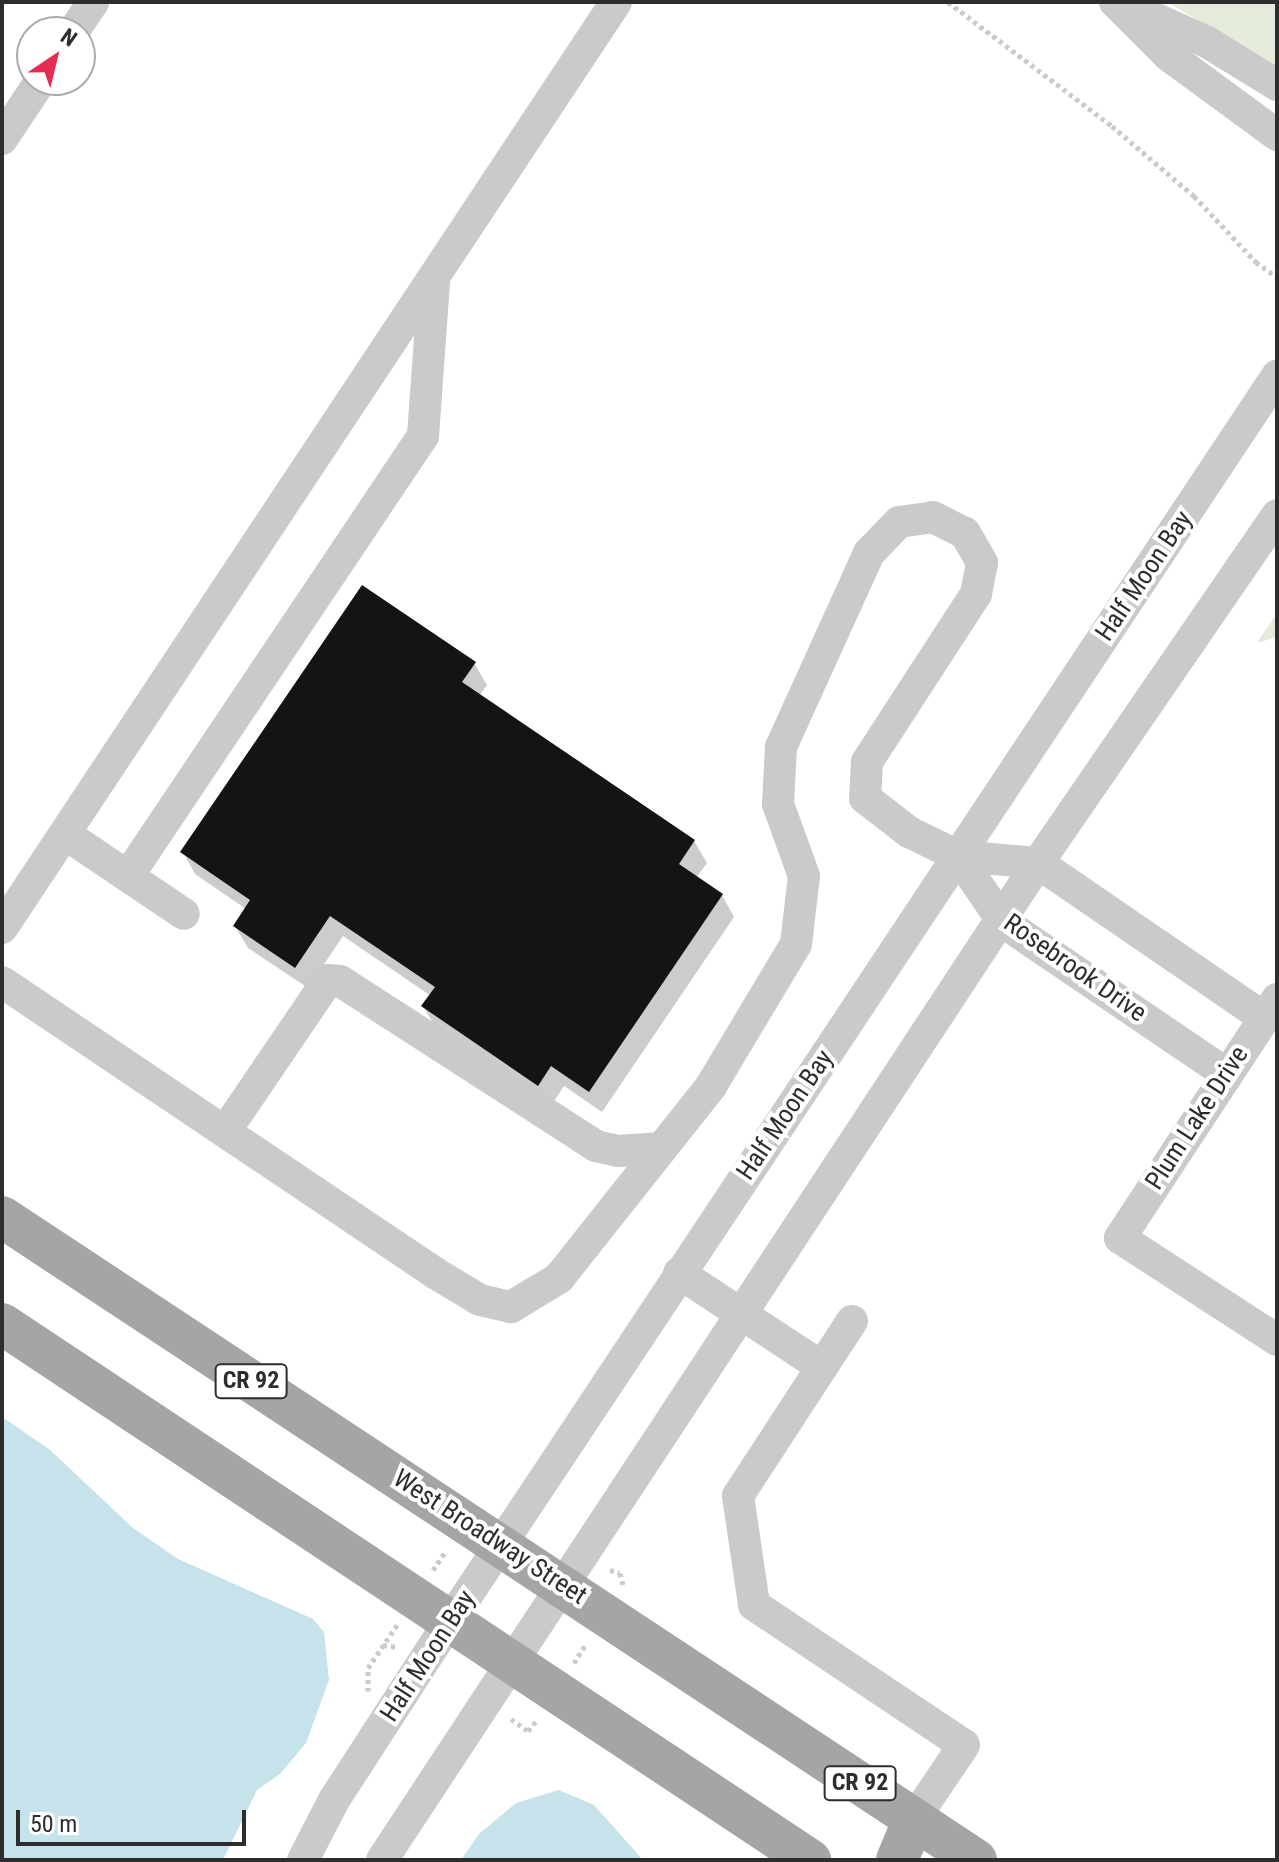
<!DOCTYPE html>
<html>
<head>
<meta charset="utf-8">
<style>
  body { margin:0 }
  #map { position:relative; width:1279px; height:1862px; overflow:hidden; background:#fff; font-family:"Roboto Condensed",sans-serif }
  div>[style] { position:absolute }
  .green>* { inset:0; background:#e5ebda }
  .water>* { inset:0; background:#c6e2eb }
  .shadow>* { inset:0; background:#0003 }
  .building>* { inset:0; background:#141414 }
  .path>* { height:5px; margin-top:-2.5px; transform-origin:0; background:repeating-linear-gradient(90deg,#cacaca 0 4px,transparent 0 8px) }
  .minor>* { height:32px; margin:-16px; padding:0 16px; transform-origin:16px; border-radius:16px; background:#cacaca }
  .major>* { height:42px; margin:-21px; padding:0 21px; transform-origin:21px; border-radius:21px; background:#a5a5a5 }
  span { translate:-50% -50%; white-space:nowrap; text-align:center; line-height:1.15; -webkit-text-stroke:8px #fff; paint-order:stroke }
  .shield-label span { padding:2px 6px; background:#fff; border:2px solid; border-radius:6px; -webkit-text-stroke-width:0 }
  .shield-label { font-size:24px; color:#2d2d2d; font-weight:700 }
  .street-label { font-size:26px; color:#2d2d2d }
  .frame { position:absolute; inset:0; border:4px solid #2d2d2d; pointer-events:none }
  .north { position:absolute; left:16px; top:16px; width:80px; height:80px; box-sizing:border-box; background:#fff; border:2px solid #ababab; border-radius:50%; rotate:35deg; font-size:22px; font-weight:700; line-height:32px; text-align:center; color:#2d2d2d }
  .north::after { content:''; display:block; margin:auto; width:28px; height:36px; background:#e72c52; clip-path:polygon(50% 0,100% 100%,50% 72%,0 100%) }
  .scale { position:absolute; left:16px; top:1810px; width:230px; height:36px; box-sizing:border-box; border:4px solid #2d2d2d; border-top:0; padding-left:10px; font-size:24px; line-height:28px; white-space:nowrap; color:#2d2d2d; -webkit-text-stroke:6px #fff; paint-order:stroke }
</style>
</head>
<body>
<div id="map">
  <div class="green">
    <div style="clip-path:polygon(1167px 2px,1277px 2px,1277px 67px,1272px 64px)"></div>
    <div style="clip-path:polygon(1277px 613px,1277px 637px,1257px 643px)"></div>
  </div>
  <div class="water">
    <div style="clip-path:polygon(2px 1417px,49px 1449px,133px 1528px,178px 1559px,313px 1619px,324px 1632px,329px 1680px,306px 1743px,280px 1774px,257px 1790px,223px 1860px,2px 1860px)"></div>
    <div style="clip-path:polygon(559px 1790px,594px 1805px,643px 1860px,461px 1860px,479px 1834px,516px 1803px)"></div>
  </div>
  <div class="shadow">
    <div style="clip-path:polygon(474px 663px,487px 685px,479px 696px,694px 841px,707px 863px,696px 878px,722px 895px,734px 917px,602px 1112px,564px 1086px,551px 1106px,436px 1028px,423px 1006px,431px 996px,343px 936px,308px 988px,248px 948px,235px 926px,246px 909px,195px 874px,183px 852px)"></div>
  </div>
  <div class="building">
    <div style="clip-path:polygon(362px 585px,476px 662px,462px 682px,695px 840px,679px 864px,723px 894px,589px 1092px,551px 1066px,538px 1086px,421px 1006px,435px 987px,330px 916px,295px 968px,233px 926px,250px 900px,180px 852px)"></div>
  </div>
  <div class="path">
    <div style="left:948px;top:2px;width:206px;rotate:37.1deg"></div>
    <div style="left:1112px;top:126px;width:108px;rotate:40.5deg"></div>
    <div style="left:1194px;top:196px;width:91px;rotate:46.8deg"></div>
    <div style="left:1256px;top:262px;width:26px;rotate:36deg"></div>
    <div style="left:433px;top:1570px;width:22px;rotate:-56deg"></div>
    <div style="left:610px;top:1570px;width:10px;rotate:17deg"></div>
    <div style="left:620px;top:1573px;width:12px;rotate:76deg"></div>
    <div style="left:383px;top:1645px;width:15px;rotate:8deg"></div>
    <div style="left:574px;top:1663px;width:22px;rotate:-58deg"></div>
    <div style="left:368px;top:1691px;width:23px;rotate:-90deg"></div>
    <div style="left:368px;top:1668px;width:52px;rotate:-56deg"></div>
    <div style="left:511px;top:1719px;width:21px;rotate:35deg"></div>
    <div style="left:528px;top:1731px;width:13px;rotate:-51deg"></div>
  </div>
  <div class="minor">
    <div style="left:1115px;top:2px;width:75px;rotate:45deg"></div>
    <div style="left:1168px;top:55px;width:135px;rotate:36.3deg"></div>
    <div style="left:1132px;top:8px;width:82px;rotate:24.4deg"></div>
    <div style="left:1207px;top:42px;width:82px;rotate:31.6deg"></div>
    <div style="left:73px;top:32px;width:36px;rotate:-56deg"></div>
    <div style="left:2px;top:139px;width:71px;rotate:-56.5deg"></div>
    <div style="left:65px;top:834px;width:143px;rotate:33.9deg"></div>
    <div style="left:958px;top:856px;width:80px;rotate:55.7deg"></div>
    <div style="left:1003px;top:922px;width:267px;rotate:34.2deg"></div>
    <div style="left:128px;top:876px;width:530px;rotate:-56.16deg"></div>
    <div style="left:423px;top:436px;width:155px;rotate:-85.9deg"></div>
    <div style="left:2px;top:928px;width:1111px;rotate:-56.45deg"></div>
    <div style="left:2px;top:982px;width:522px;rotate:33.9deg"></div>
    <div style="left:435px;top:1273px;width:52px;rotate:31deg"></div>
    <div style="left:480px;top:1300px;width:32px;rotate:13deg"></div>
    <div style="left:511px;top:1307px;width:56px;rotate:-31.1deg"></div>
    <div style="left:559px;top:1278px;width:245px;rotate:-51.6deg"></div>
    <div style="left:711px;top:1086px;width:165px;rotate:-59.1deg"></div>
    <div style="left:796px;top:944px;width:68px;rotate:-83.3deg"></div>
    <div style="left:804px;top:876px;width:77px;rotate:-109.9deg"></div>
    <div style="left:778px;top:804px;width:57px;rotate:-87deg"></div>
    <div style="left:781px;top:747px;width:213px;rotate:-65.6deg"></div>
    <div style="left:869px;top:553px;width:43px;rotate:-45.9deg"></div>
    <div style="left:899px;top:522px;width:34px;rotate:-8deg"></div>
    <div style="left:933px;top:517px;width:36px;rotate:27deg"></div>
    <div style="left:965px;top:533px;width:34px;rotate:60deg"></div>
    <div style="left:982px;top:563px;width:32px;rotate:101deg"></div>
    <div style="left:976px;top:594px;width:200px;rotate:123deg"></div>
    <div style="left:867px;top:762px;width:36px;rotate:93deg"></div>
    <div style="left:865px;top:798px;width:56px;rotate:37.7deg"></div>
    <div style="left:909px;top:832px;width:55px;rotate:26.1deg"></div>
    <div style="left:958px;top:856px;width:80px;rotate:5deg"></div>
    <div style="left:1038px;top:863px;width:274px;rotate:34.4deg"></div>
    <div style="left:1277px;top:999px;width:286px;rotate:123.3deg"></div>
    <div style="left:1120px;top:1238px;width:187px;rotate:33deg"></div>
    <div style="left:226px;top:1130px;width:181px;rotate:-55.8deg"></div>
    <div style="left:328px;top:980px;width:12px;rotate:5deg"></div>
    <div style="left:340px;top:981px;width:305px;rotate:32.8deg"></div>
    <div style="left:596px;top:1146px;width:23px;rotate:13deg"></div>
    <div style="left:618px;top:1151px;width:44px;rotate:-3.9deg"></div>
    <div style="left:679px;top:1273px;width:171px;rotate:33.3deg"></div>
    <div style="left:852px;top:1321px;width:209px;rotate:123.1deg"></div>
    <div style="left:738px;top:1496px;width:110px;rotate:81.6deg"></div>
    <div style="left:754px;top:1605px;width:252px;rotate:33.7deg"></div>
    <div style="left:964px;top:1745px;width:89px;rotate:124deg"></div>
    <div style="left:303px;top:1860px;width:68px;rotate:-62.7deg"></div>
    <div style="left:334px;top:1800px;width:213px;rotate:-57.1deg"></div>
    <div style="left:450px;top:1621px;width:1495px;rotate:-56.41deg"></div>
    <div style="left:382px;top:1860px;width:1193px;rotate:-56.66deg"></div>
    <div style="left:1038px;top:863px;width:422px;rotate:-55.5deg"></div>
  </div>
  <div class="major">
    <div style="left:2px;top:1217px;width:1167px;rotate:33.43deg"></div>
    <div style="left:2px;top:1324px;width:970px;rotate:33.56deg"></div>
    <div style="left:897px;top:1860px;width:44px;rotate:-67.5deg"></div>
  </div>
  <div class="shield-label">
    <span style="left:251px;top:1381px">CR 92</span>
    <span style="left:860px;top:1783px">CR 92</span>
  </div>
  <div class="street-label">
    <span style="left:1144px;top:576px;rotate:-56deg">Half Moon Bay</span>
    <span style="left:1075px;top:968px;rotate:35deg">Rosebrook Drive</span>
    <span style="left:785px;top:1115px;rotate:-56deg">Half Moon Bay</span>
    <span style="left:1197px;top:1118px;rotate:-57deg">Plum Lake Drive</span>
    <span style="left:490px;top:1537px;rotate:33deg">West Broadway Street</span>
    <span style="left:428px;top:1656px;rotate:-57deg">Half Moon Bay</span>
  </div>
  <div class="frame"></div>
  <div class="north">N</div>
  <div class="scale">50 m</div>
</div>
</body>
</html>
